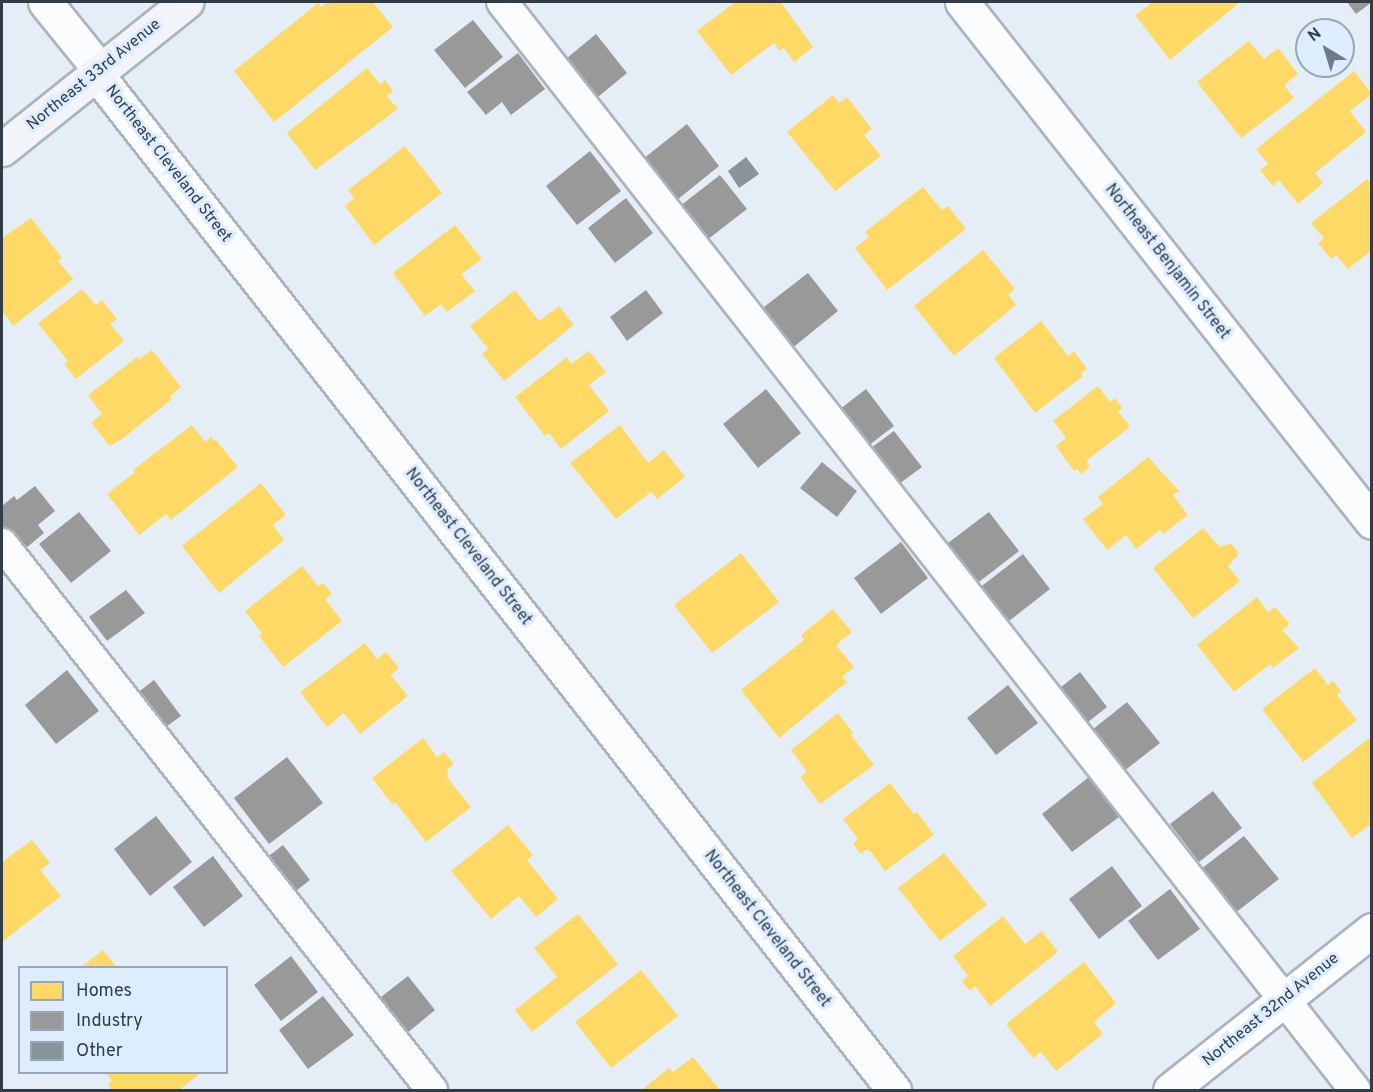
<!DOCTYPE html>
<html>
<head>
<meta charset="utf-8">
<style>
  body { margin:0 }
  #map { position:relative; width:1373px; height:1092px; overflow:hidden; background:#e5eef7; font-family:Overpass,sans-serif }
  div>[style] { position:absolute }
  .homes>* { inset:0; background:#ffd966 }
  .industry>* { inset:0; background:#999 }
  .building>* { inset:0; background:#88949a }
  .roads { filter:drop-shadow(2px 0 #abb4bd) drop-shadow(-2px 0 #abb4bd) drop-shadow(0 2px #abb4bd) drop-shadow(0 -2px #abb4bd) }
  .lane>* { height:30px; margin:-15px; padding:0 15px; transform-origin:15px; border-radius:15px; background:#fbfcfe }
  .street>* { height:33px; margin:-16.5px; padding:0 16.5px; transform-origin:16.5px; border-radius:16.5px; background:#fbfcfe }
  .secondary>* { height:33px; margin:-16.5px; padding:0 16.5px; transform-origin:16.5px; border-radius:16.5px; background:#f3f4fa }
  span { translate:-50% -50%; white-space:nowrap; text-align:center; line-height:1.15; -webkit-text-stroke:6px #ddedff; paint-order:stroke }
  .street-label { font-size:16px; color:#313c48 }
  .frame { position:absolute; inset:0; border:3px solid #313c48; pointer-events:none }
  .legend { position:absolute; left:18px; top:966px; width:210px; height:108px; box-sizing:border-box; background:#ddedff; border:2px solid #98a6b6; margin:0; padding:8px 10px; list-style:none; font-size:18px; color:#313c48 }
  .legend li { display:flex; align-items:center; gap:12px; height:30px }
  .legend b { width:30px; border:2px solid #98a6b6 }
  .north { position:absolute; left:1295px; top:18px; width:60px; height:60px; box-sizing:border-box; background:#ddedff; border:2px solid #98a6b6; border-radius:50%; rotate:322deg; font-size:16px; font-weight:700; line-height:24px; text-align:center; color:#313c48 }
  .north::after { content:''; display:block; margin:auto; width:21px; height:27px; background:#707a85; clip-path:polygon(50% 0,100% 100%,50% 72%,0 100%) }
</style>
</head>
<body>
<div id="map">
  <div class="homes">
    <div style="clip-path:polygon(328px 2px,373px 2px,393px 27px,274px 122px,234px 71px,318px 3px,321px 7px)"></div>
    <div style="clip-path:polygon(735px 2px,781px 2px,813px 47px,794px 62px,784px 48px,780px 51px,774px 43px,731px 75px,697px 31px)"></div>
    <div style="clip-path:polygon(1153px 2px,1238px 2px,1239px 3px,1170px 60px,1135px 15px)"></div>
    <div style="clip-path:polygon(1249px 41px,1264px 59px,1278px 48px,1298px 74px,1284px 85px,1294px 98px,1241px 138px,1197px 82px)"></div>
    <div style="clip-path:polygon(367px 68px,380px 84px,385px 80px,393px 91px,387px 96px,398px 109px,315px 170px,287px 133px)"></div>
    <div style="clip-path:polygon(1354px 71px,1372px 94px,1350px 111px,1366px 132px,1315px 173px,1323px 183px,1298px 204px,1279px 180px,1273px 186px,1260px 170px,1268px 164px,1256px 149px)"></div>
    <div style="clip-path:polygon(833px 95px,839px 103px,847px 97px,872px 129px,864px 135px,881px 156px,835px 191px,787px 132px)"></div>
    <div style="clip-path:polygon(405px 146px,442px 193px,374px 245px,345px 206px,354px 198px,348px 190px)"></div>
    <div style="clip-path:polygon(1367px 179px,1372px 185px,1372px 250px,1348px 269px,1336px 255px,1331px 259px,1318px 243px,1324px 238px,1311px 223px)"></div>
    <div style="clip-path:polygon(923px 187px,942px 210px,948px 206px,966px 229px,887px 290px,855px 248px,869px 237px,865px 232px)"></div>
    <div style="clip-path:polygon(31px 218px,62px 258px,58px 261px,73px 279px,13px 326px,2px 311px,2px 238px)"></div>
    <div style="clip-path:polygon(455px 225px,482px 259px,461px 274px,475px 291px,447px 312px,441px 304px,425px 316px,393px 273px)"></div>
    <div style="clip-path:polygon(983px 250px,1015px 289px,1008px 294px,1016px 305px,954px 356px,914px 306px)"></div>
    <div style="clip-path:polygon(82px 289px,96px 305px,102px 300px,117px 319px,110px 324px,124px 341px,76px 379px,64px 364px,68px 361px,38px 323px)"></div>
    <div style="clip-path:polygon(515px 290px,539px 321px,559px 306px,574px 325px,504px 381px,482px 354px,488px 349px,470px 326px)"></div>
    <div style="clip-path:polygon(1041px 321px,1068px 356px,1074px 351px,1087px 369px,1081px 373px,1083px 376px,1035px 413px,994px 358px)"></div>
    <div style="clip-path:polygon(152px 350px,181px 387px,170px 396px,172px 399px,122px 439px,110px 446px,91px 423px,102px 414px,88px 395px,137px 357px,139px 359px)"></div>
    <div style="clip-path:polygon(589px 351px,606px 372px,589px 385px,609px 411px,561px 449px,549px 433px,545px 436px,515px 397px,567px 357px,571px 364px)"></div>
    <div style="clip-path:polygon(1098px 386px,1110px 402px,1115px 398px,1122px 408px,1118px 411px,1130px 427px,1086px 461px,1090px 467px,1081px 474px,1077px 469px,1074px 471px,1056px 446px,1066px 438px,1053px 421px)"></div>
    <div style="clip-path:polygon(192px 425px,205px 442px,211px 437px,214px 441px,216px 440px,238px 467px,171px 520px,166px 514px,139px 535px,107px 494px,135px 472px,133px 470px)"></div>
    <div style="clip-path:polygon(620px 425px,648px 463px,664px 450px,685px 477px,657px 499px,651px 492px,616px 519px,570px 463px)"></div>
    <div style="clip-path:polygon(1148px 457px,1179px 491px,1173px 495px,1188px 515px,1163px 534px,1160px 530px,1136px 549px,1126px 535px,1107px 550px,1083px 519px,1103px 504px,1098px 497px)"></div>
    <div style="clip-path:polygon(261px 483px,286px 515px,273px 525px,284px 540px,219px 593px,182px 546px)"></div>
    <div style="clip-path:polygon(1203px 528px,1220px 547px,1231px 543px,1239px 554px,1228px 566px,1240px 581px,1193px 618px,1153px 568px)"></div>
    <div style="clip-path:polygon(741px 553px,779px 602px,712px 653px,674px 605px)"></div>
    <div style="clip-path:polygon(302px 566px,318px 586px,323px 583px,332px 594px,325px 599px,342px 621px,283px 667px,259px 636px,262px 633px,245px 611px)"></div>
    <div style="clip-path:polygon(1257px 597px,1268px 612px,1275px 607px,1290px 624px,1282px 630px,1299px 648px,1273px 668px,1270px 664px,1234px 692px,1197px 645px)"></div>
    <div style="clip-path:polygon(833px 609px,852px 632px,836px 645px,854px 667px,842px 677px,847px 682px,779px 738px,741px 690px,804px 640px,801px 635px)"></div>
    <div style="clip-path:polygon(365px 643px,377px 659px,386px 652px,399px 668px,391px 675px,408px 696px,360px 734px,344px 713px,327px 727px,300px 692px)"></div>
    <div style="clip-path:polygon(1315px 668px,1328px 685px,1333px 681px,1341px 691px,1337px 695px,1357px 720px,1303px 762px,1262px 709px)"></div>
    <div style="clip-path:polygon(838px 713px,853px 733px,851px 735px,874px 765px,820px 804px,800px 777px,807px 772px,791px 750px)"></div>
    <div style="clip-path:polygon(423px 738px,437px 757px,444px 752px,454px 764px,447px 769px,449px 774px,446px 776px,471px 807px,426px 842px,396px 803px,393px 805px,372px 778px)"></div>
    <div style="clip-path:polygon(1369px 738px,1372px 741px,1372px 823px,1352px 838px,1312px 783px)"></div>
    <div style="clip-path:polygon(890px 783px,914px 814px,917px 812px,934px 835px,885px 871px,871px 852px,866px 849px,861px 854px,853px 844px,858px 839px,843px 819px)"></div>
    <div style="clip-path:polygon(508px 825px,533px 855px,527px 860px,558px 899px,536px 917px,519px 896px,491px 919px,451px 871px)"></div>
    <div style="clip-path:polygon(32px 840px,50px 863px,40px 870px,61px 896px,2px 942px,2px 862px)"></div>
    <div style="clip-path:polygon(944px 853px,987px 905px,940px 941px,898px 888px)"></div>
    <div style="clip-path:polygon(578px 914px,618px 964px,532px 1032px,515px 1010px,557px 977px,534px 948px)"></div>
    <div style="clip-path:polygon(1003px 916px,1025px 944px,1042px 931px,1058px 952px,990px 1006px,975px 986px,970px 991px,962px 981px,968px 976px,953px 956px)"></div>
    <div style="clip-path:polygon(103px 950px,117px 968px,80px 968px)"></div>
    <div style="clip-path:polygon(1084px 962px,1116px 1003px,1094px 1022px,1103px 1034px,1056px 1071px,1041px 1052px,1033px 1058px,1006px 1024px)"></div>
    <div style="clip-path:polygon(641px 970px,678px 1016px,611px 1068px,575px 1022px)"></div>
    <div style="clip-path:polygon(693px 1057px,720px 1090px,645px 1090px,644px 1088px,669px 1068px,673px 1072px)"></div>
    <div style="clip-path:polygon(105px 1072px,202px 1072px,179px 1090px,112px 1090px,108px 1085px,112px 1081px)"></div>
  </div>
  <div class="industry">
    <div style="clip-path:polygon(1347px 2px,1372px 2px,1356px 14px)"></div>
    <div style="clip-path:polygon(473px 20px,503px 57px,465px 88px,434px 50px)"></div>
    <div style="clip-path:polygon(596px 34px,627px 73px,598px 97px,567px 58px)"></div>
    <div style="clip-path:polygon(518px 53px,545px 89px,511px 115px,502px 102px,486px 115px,467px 92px)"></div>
    <div style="clip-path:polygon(687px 124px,719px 166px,677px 200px,643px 159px)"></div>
    <div style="clip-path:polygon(590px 151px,621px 191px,577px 225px,546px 186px)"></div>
    <div style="clip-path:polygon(720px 175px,747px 209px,707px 240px,680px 206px)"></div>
    <div style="clip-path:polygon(626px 198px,653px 233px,615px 263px,588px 228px)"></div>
    <div style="clip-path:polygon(808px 273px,838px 311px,791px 349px,760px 310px)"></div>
    <div style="clip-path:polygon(646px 290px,663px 313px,627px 341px,610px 317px)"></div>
    <div style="clip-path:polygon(766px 389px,801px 433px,758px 468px,723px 424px)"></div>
    <div style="clip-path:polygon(866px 389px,894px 426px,868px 446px,840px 409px)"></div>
    <div style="clip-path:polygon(894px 431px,922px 467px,899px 484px,871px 448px)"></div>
    <div style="clip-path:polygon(822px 462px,857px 491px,837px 517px,800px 488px)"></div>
    <div style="clip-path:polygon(35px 486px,55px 511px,38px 525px,44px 533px,20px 553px,2px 529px,2px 506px,14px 496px,17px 500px)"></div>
    <div style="clip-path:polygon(79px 512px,111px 551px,71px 583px,39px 544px)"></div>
    <div style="clip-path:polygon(989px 512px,1019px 551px,975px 585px,944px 546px)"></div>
    <div style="clip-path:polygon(901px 542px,928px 578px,881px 614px,854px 578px)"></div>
    <div style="clip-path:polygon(1023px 554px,1050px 589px,1005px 624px,978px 589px)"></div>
    <div style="clip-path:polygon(126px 590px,145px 613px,107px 641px,89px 617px)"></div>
    <div style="clip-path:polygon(67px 670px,99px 711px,56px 744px,25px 705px)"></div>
    <div style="clip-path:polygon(1080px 672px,1107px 707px,1083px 726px,1056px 691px)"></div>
    <div style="clip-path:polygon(154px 680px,181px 716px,159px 732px,132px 697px)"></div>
    <div style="clip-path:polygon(1008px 685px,1038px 723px,996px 755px,967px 718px)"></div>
    <div style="clip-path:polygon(1127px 702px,1160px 743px,1124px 771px,1092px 730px)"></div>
    <div style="clip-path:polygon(287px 757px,323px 803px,269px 844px,234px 798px)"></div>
    <div style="clip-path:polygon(1089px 777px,1119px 817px,1072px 852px,1042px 814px)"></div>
    <div style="clip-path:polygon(1213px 791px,1242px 828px,1199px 862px,1170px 824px)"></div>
    <div style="clip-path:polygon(156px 816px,192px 862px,150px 896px,114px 849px)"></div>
    <div style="clip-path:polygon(1244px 836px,1279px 879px,1235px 913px,1201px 869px)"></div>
    <div style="clip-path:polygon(283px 845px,310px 880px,288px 897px,261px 862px)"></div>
    <div style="clip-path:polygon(213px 856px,243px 896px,204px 927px,173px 887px)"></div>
    <div style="clip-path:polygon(1112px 866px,1142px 906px,1099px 939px,1069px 899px)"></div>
    <div style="clip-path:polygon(1170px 889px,1200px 929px,1158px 960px,1128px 921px)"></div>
    <div style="clip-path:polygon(291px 956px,318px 992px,281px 1021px,254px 985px)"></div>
    <div style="clip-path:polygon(408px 976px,435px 1010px,400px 1039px,372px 1004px)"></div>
    <div style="clip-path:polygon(323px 996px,354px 1035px,308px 1069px,279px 1030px)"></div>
  </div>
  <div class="building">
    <div style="clip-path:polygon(746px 157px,759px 174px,739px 188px,728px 171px)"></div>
  </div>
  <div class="roads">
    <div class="lane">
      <div style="left:502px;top:2px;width:1383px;rotate:51.9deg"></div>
      <div style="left:2px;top:544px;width:695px;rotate:51.78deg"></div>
    </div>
    <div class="street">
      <div style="left:45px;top:2px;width:87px;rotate:51deg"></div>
      <div style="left:100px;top:70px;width:16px;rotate:72deg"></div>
      <div style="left:105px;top:85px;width:1278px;rotate:51.87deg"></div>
      <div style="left:962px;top:2px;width:662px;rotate:51.75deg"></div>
      <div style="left:1170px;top:1090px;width:258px;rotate:-38.4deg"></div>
    </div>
    <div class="secondary">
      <div style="left:2px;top:149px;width:236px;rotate:-38.6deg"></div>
    </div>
  </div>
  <div class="street-label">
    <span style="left:94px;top:75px;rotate:-39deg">Northeast 33rd Avenue</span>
    <span style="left:168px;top:164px;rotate:52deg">Northeast Cleveland Street</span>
    <span style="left:1167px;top:262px;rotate:52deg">Northeast Benjamin Street</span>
    <span style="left:468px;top:547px;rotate:52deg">Northeast Cleveland Street</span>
    <span style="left:767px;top:929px;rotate:52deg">Northeast Cleveland Street</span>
    <span style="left:1271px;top:1010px;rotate:-39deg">Northeast 32nd Avenue</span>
  </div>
  <div class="frame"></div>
  <ul class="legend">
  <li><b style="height:16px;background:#ffd966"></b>Homes</li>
  <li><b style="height:16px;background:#999"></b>Industry</li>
  <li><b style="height:16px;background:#88949a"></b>Other</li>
  </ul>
  <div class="north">N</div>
</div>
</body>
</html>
